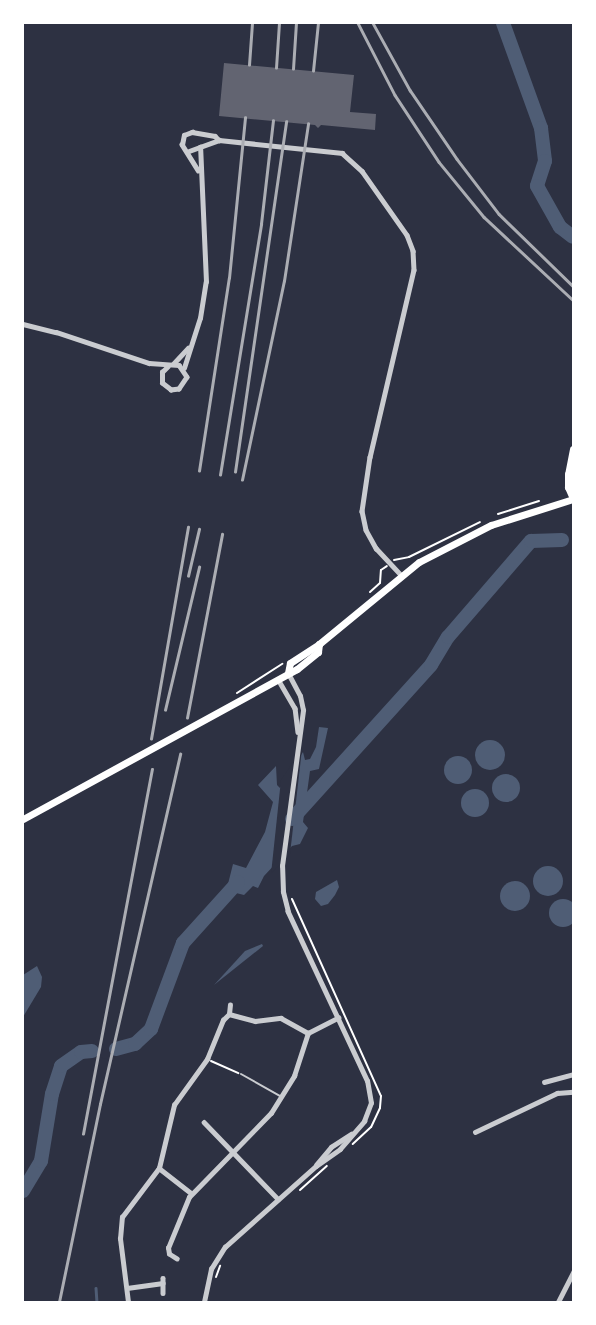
<!DOCTYPE html>
<html>
<head>
<meta charset="utf-8">
<style>
  body { margin:0 }
  #map { position:relative; width:596px; height:1325px; overflow:hidden; background:#2d3142; font-family:"Archivo Narrow",sans-serif }
  div>[style] { position:absolute }
  .water>* { inset:0; background:#4f5d75 }
  .round { border-radius:50% }
  .pier>* { inset:0; background:#2d3142 }
  .stream>* { height:2.5px; margin:-1.25px; padding:0 1.25px; transform-origin:1.25px; border-radius:1.25px; background:#4f5d75 }
  .river>* { height:14px; margin:-7px; padding:0 7px; transform-origin:7px; border-radius:7px; background:#4f5d75 }
  .building>* { inset:0; background:#626471 }
  .path>* { height:2px; margin:-1px; padding:0 1px; transform-origin:1px; border-radius:1px; background:#fff }
  .service>* { height:2px; margin:-1px; padding:0 1px; transform-origin:1px; border-radius:1px; background:#caccd0 }
  .minor>* { height:4.5px; margin:-2.25px; padding:0 2.25px; transform-origin:2.25px; border-radius:2.25px; background:#caccd0 }
  .primary>* { height:7px; margin:-3.5px; padding:0 3.5px; transform-origin:3.5px; border-radius:3.5px; background:#fff }
  .rail>* { height:2.5px; margin:-1.25px; padding:0 1.25px; transform-origin:1.25px; border-radius:1.25px; background:#abadb3 }
  span { translate:-50% -50%; white-space:nowrap; text-align:center; line-height:1.15; -webkit-text-stroke:7px #fff; paint-order:stroke }
  .frame { position:absolute; inset:0; border:24px solid #fff; pointer-events:none }
</style>
</head>
<body>
<div id="map">
  <div class="water">
    <div style="clip-path:polygon(319px 727px,328px 728px,319px 769px,310px 771px,303px 822px,308px 828px,300px 844px,292px 846px,264px 876px,258px 888px,253px 886px,244px 895px,236px 893px,232px 898px,225px 896px,233px 864px,246px 868px,265px 832px,273px 802px,258px 785px,276px 766px,277px 785px,280px 788px,303px 752px,305px 760px,310px 759px,316px 747px)"></div>
    <div class="round" style="left:475px;top:740px;width:30px;height:30px"></div>
    <div class="round" style="left:444px;top:756px;width:28px;height:28px"></div>
    <div class="round" style="left:492px;top:774px;width:28px;height:28px"></div>
    <div class="round" style="left:461px;top:789px;width:28px;height:28px"></div>
    <div class="round" style="left:533px;top:866px;width:30px;height:30px"></div>
    <div style="clip-path:polygon(337px 880px,339px 887px,335px 895px,328px 904px,321px 906px,315px 899px,316px 892px)"></div>
    <div class="round" style="left:500px;top:881px;width:30px;height:30px"></div>
    <div class="round" style="left:549px;top:899px;width:28px;height:28px"></div>
    <div style="clip-path:polygon(262px 944px,263px 946px,214px 985px,245px 951px)"></div>
    <div style="clip-path:polygon(37px 966px,42px 977px,41px 987px,23px 1017px,23px 975px)"></div>
  </div>
  <div class="pier">
    <div style="clip-path:polygon(302px 749px,290px 854px,271px 874px,281px 780px)"></div>
    <div style="clip-path:polygon(94px 1040px,119px 1040px,114px 1061px,91px 1055px)"></div>
  </div>
  <div class="stream">
    <div style="left:96px;top:1288px;width:14px;rotate:86deg"></div>
  </div>
  <div class="river">
    <div style="left:503px;top:23px;width:112px;rotate:70.1deg"></div>
    <div style="left:541px;top:128px;width:33px;rotate:83deg"></div>
    <div style="left:545px;top:161px;width:26px;rotate:108deg"></div>
    <div style="left:537px;top:186px;width:47px;rotate:60.7deg"></div>
    <div style="left:560px;top:227px;width:16px;rotate:38deg"></div>
    <div style="left:292px;top:819px;width:207px;rotate:-47.9deg"></div>
    <div style="left:431px;top:665px;width:33px;rotate:-59deg"></div>
    <div style="left:448px;top:637px;width:127px;rotate:-49.2deg"></div>
    <div style="left:531px;top:541px;width:31px;rotate:-2deg"></div>
    <div style="left:116px;top:1049px;width:20px;rotate:-15deg"></div>
    <div style="left:135px;top:1044px;width:22px;rotate:-43deg"></div>
    <div style="left:151px;top:1029px;width:92px;rotate:-69.6deg"></div>
    <div style="left:183px;top:943px;width:82px;rotate:-48deg"></div>
    <div style="left:23px;top:1191px;width:35px;rotate:-59deg"></div>
    <div style="left:41px;top:1161px;width:68px;rotate:-80.7deg"></div>
    <div style="left:52px;top:1094px;width:29px;rotate:-72deg"></div>
    <div style="left:61px;top:1066px;width:24px;rotate:-35deg"></div>
    <div style="left:81px;top:1052px;width:11px;rotate:-5deg"></div>
  </div>
  <div class="building">
    <div style="clip-path:polygon(224px 63px,354px 75px,350px 112px,376px 114px,375px 130px,321px 125px,318px 128px,315px 125px,219px 116px)"></div>
  </div>
  <div class="path">
    <div style="left:498px;top:514px;width:43px;rotate:-17.6deg"></div>
    <div style="left:394px;top:560px;width:15px;rotate:-11deg"></div>
    <div style="left:409px;top:557px;width:79px;rotate:-26.2deg"></div>
    <div style="left:370px;top:592px;width:13px;rotate:-42deg"></div>
    <div style="left:380px;top:583px;width:13px;rotate:-86deg"></div>
    <div style="left:381px;top:570px;width:7px;rotate:-34deg"></div>
    <div style="left:237px;top:693px;width:54px;rotate:-32.8deg"></div>
    <div style="left:292px;top:899px;width:216px;rotate:65.7deg"></div>
    <div style="left:381px;top:1096px;width:12px;rotate:95deg"></div>
    <div style="left:380px;top:1108px;width:21px;rotate:115deg"></div>
    <div style="left:371px;top:1127px;width:25px;rotate:137deg"></div>
    <div style="left:211px;top:1061px;width:30px;rotate:24deg"></div>
    <div style="left:300px;top:1190px;width:36px;rotate:-42deg"></div>
    <div style="left:216px;top:1277px;width:12px;rotate:-70deg"></div>
  </div>
  <div class="service">
    <div style="left:241px;top:1074px;width:45px;rotate:29.4deg"></div>
  </div>
  <div class="minor">
    <div style="left:189px;top:151px;width:32px;rotate:-20deg"></div>
    <div style="left:219px;top:140px;width:124px;rotate:6deg"></div>
    <div style="left:342px;top:153px;width:27px;rotate:42deg"></div>
    <div style="left:362px;top:171px;width:78px;rotate:54.9deg"></div>
    <div style="left:407px;top:235px;width:17px;rotate:69deg"></div>
    <div style="left:413px;top:251px;width:19px;rotate:87deg"></div>
    <div style="left:414px;top:270px;width:192px;rotate:103.2deg"></div>
    <div style="left:370px;top:457px;width:55px;rotate:98.4deg"></div>
    <div style="left:362px;top:511px;width:19px;rotate:78deg"></div>
    <div style="left:366px;top:530px;width:21px;rotate:61deg"></div>
    <div style="left:376px;top:548px;width:37px;rotate:47deg"></div>
    <div style="left:198px;top:171px;width:31px;rotate:-122deg"></div>
    <div style="left:182px;top:145px;width:10px;rotate:-79deg"></div>
    <div style="left:184px;top:135px;width:9px;rotate:-21deg"></div>
    <div style="left:192px;top:132px;width:23px;rotate:10deg"></div>
    <div style="left:215px;top:136px;width:6px;rotate:45deg"></div>
    <div style="left:23px;top:324px;width:34px;rotate:14deg"></div>
    <div style="left:56px;top:332px;width:98px;rotate:18.4deg"></div>
    <div style="left:149px;top:363px;width:30px;rotate:4deg"></div>
    <div style="left:179px;top:365px;width:14px;rotate:56deg"></div>
    <div style="left:187px;top:377px;width:14px;rotate:124deg"></div>
    <div style="left:179px;top:389px;width:8px;rotate:173deg"></div>
    <div style="left:171px;top:390px;width:11px;rotate:-142deg"></div>
    <div style="left:162px;top:383px;width:11px;rotate:-90deg"></div>
    <div style="left:162px;top:372px;width:8px;rotate:-45deg"></div>
    <div style="left:173px;top:364px;width:22px;rotate:-47deg"></div>
    <div style="left:184px;top:368px;width:52px;rotate:-72.3deg"></div>
    <div style="left:200px;top:318px;width:36px;rotate:-81deg"></div>
    <div style="left:206px;top:282px;width:135px;rotate:-92.5deg"></div>
    <div style="left:278px;top:679px;width:34px;rotate:60deg"></div>
    <div style="left:295px;top:708px;width:24px;rotate:83deg"></div>
    <div style="left:229px;top:1014px;width:27px;rotate:15deg"></div>
    <div style="left:255px;top:1021px;width:26px;rotate:-7deg"></div>
    <div style="left:281px;top:1018px;width:31px;rotate:29deg"></div>
    <div style="left:544px;top:1082px;width:30px;rotate:-15deg"></div>
    <div style="left:204px;top:1122px;width:107px;rotate:46.1deg"></div>
    <div style="left:475px;top:1132px;width:91px;rotate:-25.4deg"></div>
    <div style="left:557px;top:1093px;width:16px;rotate:-4deg"></div>
    <div style="left:316px;top:1165px;width:23px;rotate:-50deg"></div>
    <div style="left:331px;top:1147px;width:24px;rotate:-33deg"></div>
    <div style="left:159px;top:1168px;width:41px;rotate:38deg"></div>
    <div style="left:177px;top:1259px;width:9px;rotate:-148deg"></div>
    <div style="left:169px;top:1254px;width:6px;rotate:-99deg"></div>
    <div style="left:168px;top:1248px;width:55px;rotate:-67.6deg"></div>
    <div style="left:189px;top:1197px;width:117px;rotate:-45.7deg"></div>
    <div style="left:271px;top:1113px;width:44px;rotate:-58.1deg"></div>
    <div style="left:294px;top:1076px;width:45px;rotate:-72deg"></div>
    <div style="left:308px;top:1033px;width:34px;rotate:-27deg"></div>
    <div style="left:163px;top:1278px;width:15px;rotate:90deg"></div>
    <div style="left:127px;top:1288px;width:36px;rotate:-8deg"></div>
    <div style="left:128px;top:1302px;width:64px;rotate:-97.2deg"></div>
    <div style="left:120px;top:1239px;width:22px;rotate:-85deg"></div>
    <div style="left:122px;top:1217px;width:61px;rotate:-52.9deg"></div>
    <div style="left:159px;top:1168px;width:65px;rotate:-76.6deg"></div>
    <div style="left:174px;top:1105px;width:57px;rotate:-54.3deg"></div>
    <div style="left:207px;top:1059px;width:42px;rotate:-67.7deg"></div>
    <div style="left:223px;top:1020px;width:8px;rotate:-45deg"></div>
    <div style="left:229px;top:1014px;width:9px;rotate:-84deg"></div>
    <div style="left:204px;top:1302px;width:34px;rotate:-78deg"></div>
    <div style="left:211px;top:1269px;width:26px;rotate:-58deg"></div>
    <div style="left:225px;top:1247px;width:122px;rotate:-41.7deg"></div>
    <div style="left:316px;top:1166px;width:29px;rotate:-35deg"></div>
    <div style="left:340px;top:1149px;width:37px;rotate:-49deg"></div>
    <div style="left:364px;top:1121px;width:19px;rotate:-69deg"></div>
    <div style="left:371px;top:1103px;width:22px;rotate:-100deg"></div>
    <div style="left:367px;top:1081px;width:187px;rotate:-115.1deg"></div>
    <div style="left:288px;top:912px;width:21px;rotate:-104deg"></div>
    <div style="left:283px;top:892px;width:26px;rotate:-92deg"></div>
    <div style="left:282px;top:866px;width:157px;rotate:-82.3deg"></div>
    <div style="left:303px;top:710px;width:14px;rotate:-102deg"></div>
    <div style="left:300px;top:696px;width:26px;rotate:-118deg"></div>
    <div style="left:558px;top:1302px;width:34px;rotate:-63deg"></div>
  </div>
  <div class="primary">
    <div style="left:573px;top:449px;width:25px;rotate:101deg"></div>
    <div style="left:568px;top:474px;width:13px;rotate:90deg"></div>
    <div style="left:568px;top:487px;width:12px;rotate:66deg"></div>
    <div style="left:288px;top:673px;width:10px;rotate:-79deg"></div>
    <div style="left:290px;top:663px;width:35px;rotate:-33deg"></div>
    <div style="left:319px;top:644px;width:129px;rotate:-39.4deg"></div>
    <div style="left:419px;top:562px;width:81px;rotate:-27.2deg"></div>
    <div style="left:491px;top:525px;width:86px;rotate:-17.6deg"></div>
    <div style="left:23px;top:819px;width:312px;rotate:-28.7deg"></div>
    <div style="left:297px;top:669px;width:27px;rotate:-39deg"></div>
    <div style="left:318px;top:652px;width:8px;rotate:-83deg"></div>
  </div>
  <div class="rail">
    <div style="left:358px;top:23px;width:81px;rotate:62.8deg"></div>
    <div style="left:395px;top:95px;width:80px;rotate:56.7deg"></div>
    <div style="left:439px;top:162px;width:71px;rotate:50.7deg"></div>
    <div style="left:484px;top:217px;width:122px;rotate:43deg"></div>
    <div style="left:373px;top:23px;width:77px;rotate:61.1deg"></div>
    <div style="left:410px;top:90px;width:83px;rotate:55.7deg"></div>
    <div style="left:457px;top:159px;width:69px;rotate:52.6deg"></div>
    <div style="left:499px;top:214px;width:103px;rotate:44.2deg"></div>
    <div style="left:249px;top:65px;width:42px;rotate:-85.9deg"></div>
    <div style="left:276px;top:68px;width:45px;rotate:-86.2deg"></div>
    <div style="left:293px;top:69px;width:46px;rotate:-86.3deg"></div>
    <div style="left:313px;top:71px;width:48px;rotate:-84.1deg"></div>
    <div style="left:199px;top:471px;width:195px;rotate:-81.2deg"></div>
    <div style="left:229px;top:278px;width:161px;rotate:-84.3deg"></div>
    <div style="left:235px;top:472px;width:354px;rotate:-81.7deg"></div>
    <div style="left:220px;top:475px;width:254px;rotate:-80.7deg"></div>
    <div style="left:261px;top:224px;width:104px;rotate:-83.4deg"></div>
    <div style="left:242px;top:480px;width:203px;rotate:-78.1deg"></div>
    <div style="left:284px;top:281px;width:159px;rotate:-81.3deg"></div>
    <div style="left:188px;top:576px;width:48px;rotate:-76.8deg"></div>
    <div style="left:165px;top:710px;width:147px;rotate:-76.6deg"></div>
    <div style="left:187px;top:718px;width:187px;rotate:-79.2deg"></div>
    <div style="left:151px;top:739px;width:215px;rotate:-80.1deg"></div>
    <div style="left:83px;top:1134px;width:371px;rotate:-79.3deg"></div>
    <div style="left:59px;top:1302px;width:202px;rotate:-78.3deg"></div>
    <div style="left:100px;top:1104px;width:359px;rotate:-77.1deg"></div>
  </div>
  <div class="frame"></div>
</div>
</body>
</html>
